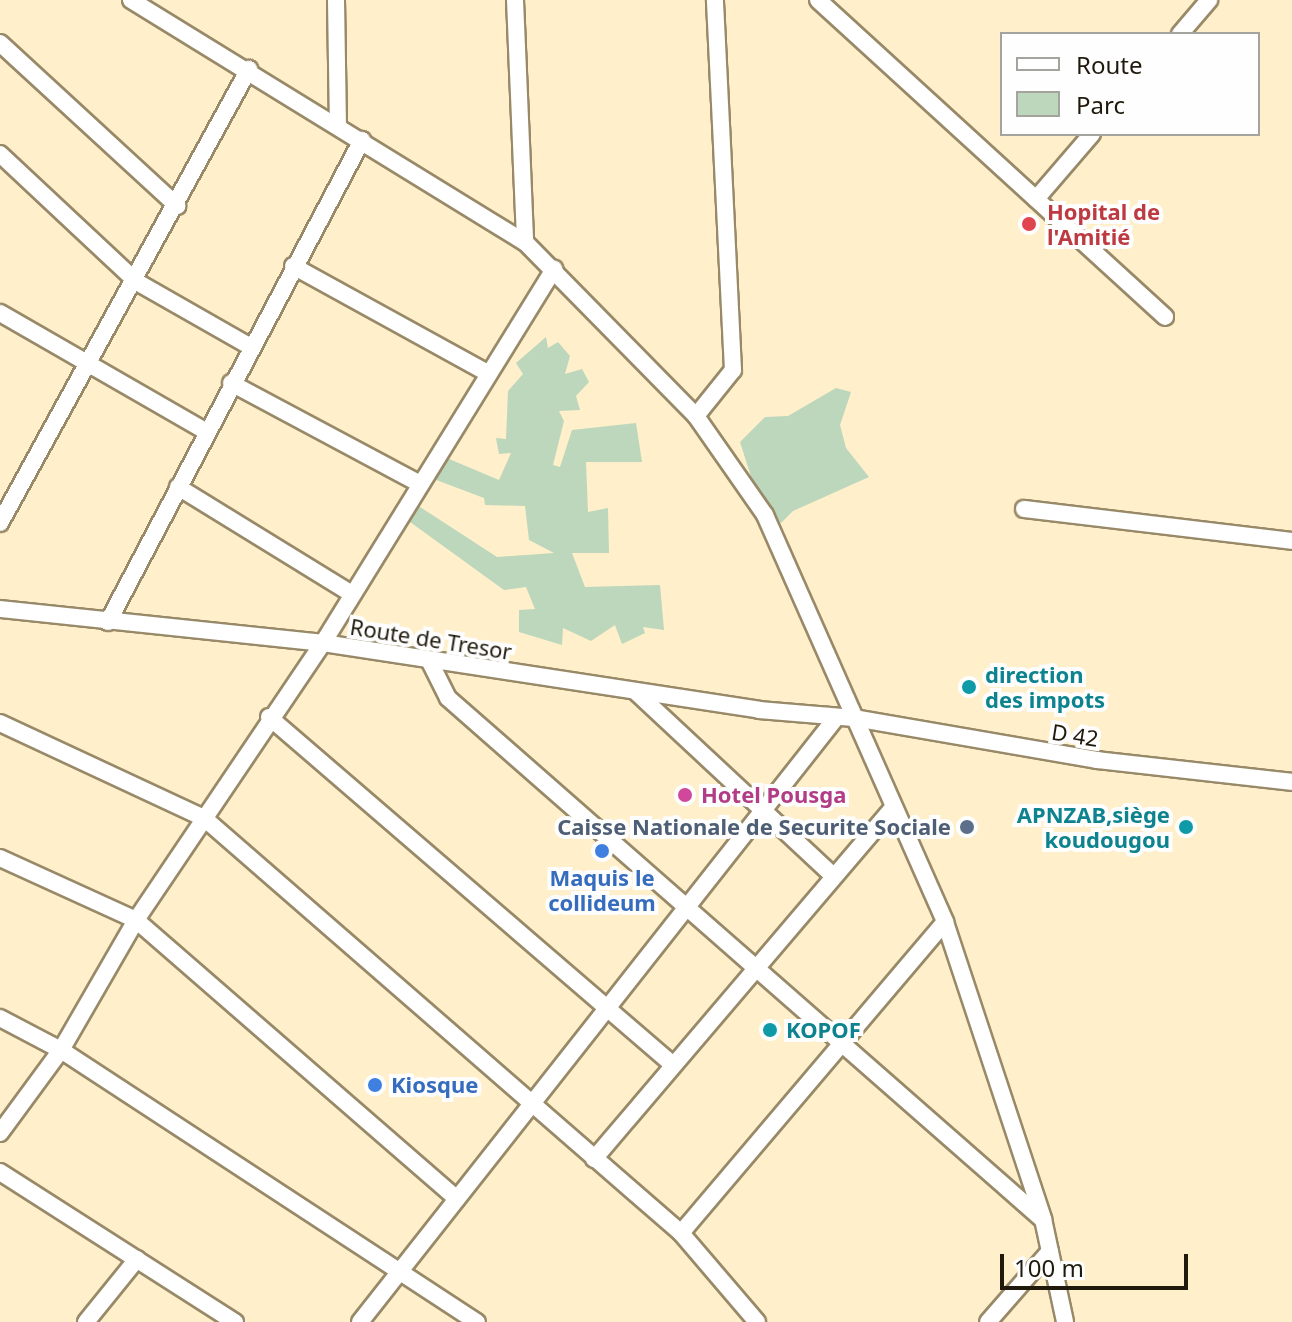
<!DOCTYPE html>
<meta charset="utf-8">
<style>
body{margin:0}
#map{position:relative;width:1292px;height:1322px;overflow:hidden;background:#ffefcb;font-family:"Noto Sans",sans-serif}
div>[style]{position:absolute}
.green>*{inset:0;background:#bcd7bb}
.roads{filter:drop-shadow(2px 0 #988968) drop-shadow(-2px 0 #988968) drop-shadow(0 2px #988968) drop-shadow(0 -2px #988968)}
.minor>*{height:16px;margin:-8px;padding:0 8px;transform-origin:8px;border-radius:8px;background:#fff}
.dots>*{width:22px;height:22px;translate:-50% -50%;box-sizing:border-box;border:4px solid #fdfefd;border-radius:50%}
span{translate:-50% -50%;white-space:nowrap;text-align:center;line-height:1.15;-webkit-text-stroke:8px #fdfefd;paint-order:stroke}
.health-label{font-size:22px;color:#be3a42;font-weight:700}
.left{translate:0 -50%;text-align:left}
.street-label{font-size:22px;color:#201a0d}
.culture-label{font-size:22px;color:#0d838f;font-weight:700}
.right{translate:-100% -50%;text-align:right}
.hotel-label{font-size:22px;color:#b23c85;font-weight:700}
.service-label{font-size:22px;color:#4e5e75;font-weight:700}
.shop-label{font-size:22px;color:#366cbe;font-weight:700}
.legend{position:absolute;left:1000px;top:32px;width:260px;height:104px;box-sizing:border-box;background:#fdfefd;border:2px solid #a5a39d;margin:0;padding:10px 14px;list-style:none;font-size:24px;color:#201a0d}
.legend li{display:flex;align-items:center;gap:16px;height:40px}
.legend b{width:40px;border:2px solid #a5a39d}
.scale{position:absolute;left:1000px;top:1254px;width:188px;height:36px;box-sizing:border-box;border:4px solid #201a0d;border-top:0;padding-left:10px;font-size:24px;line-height:28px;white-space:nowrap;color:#201a0d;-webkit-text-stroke:6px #fdfefd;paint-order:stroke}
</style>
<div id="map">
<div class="green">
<div style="clip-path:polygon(546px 337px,548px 348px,558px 342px,570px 356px,565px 374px,582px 369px,589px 382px,576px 396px,580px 410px,559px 411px,564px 421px,553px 465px,560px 467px,572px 430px,636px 423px,642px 462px,586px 462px,588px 512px,608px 508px,609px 553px,572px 553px,585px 587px,660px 585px,664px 630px,643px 627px,645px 633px,622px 644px,615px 625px,591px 641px,563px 628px,562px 645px,519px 632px,519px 610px,535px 609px,526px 587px,504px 590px,410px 522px,407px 510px,417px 505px,497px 557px,554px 553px,529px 540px,525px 506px,485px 505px,484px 498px,431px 478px,442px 456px,499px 480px,511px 453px,499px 454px,496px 438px,506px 439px,508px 391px,523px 374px,516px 363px)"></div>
<div style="clip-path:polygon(836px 388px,851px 392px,840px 425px,846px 448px,869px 477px,793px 511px,781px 523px,762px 511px,740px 442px,765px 417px,788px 416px)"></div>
</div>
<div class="roads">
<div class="minor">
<div style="left:131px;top:0;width:462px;rotate:31.6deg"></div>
<div style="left:525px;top:242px;width:244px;rotate:45.5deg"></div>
<div style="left:696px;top:416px;width:121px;rotate:55.1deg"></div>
<div style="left:765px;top:515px;width:445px;rotate:66.1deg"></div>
<div style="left:945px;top:922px;width:313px;rotate:71.7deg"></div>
<div style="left:1043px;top:1219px;width:105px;rotate:77.9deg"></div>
<div style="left:336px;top:0;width:125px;rotate:89.1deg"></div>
<div style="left:515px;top:0;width:242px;rotate:87.6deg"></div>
<div style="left:818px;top:0;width:470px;rotate:42.4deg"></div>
<div style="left:1180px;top:34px;width:45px;rotate:-49.5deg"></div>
<div style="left:0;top:43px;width:241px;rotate:42.6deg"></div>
<div style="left:0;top:154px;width:187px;rotate:43.1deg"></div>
<div style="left:137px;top:282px;width:129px;rotate:29.7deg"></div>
<div style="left:1036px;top:199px;width:86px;rotate:-49.3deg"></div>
<div style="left:293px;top:266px;width:222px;rotate:28.8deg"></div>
<div style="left:0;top:313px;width:239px;rotate:29.9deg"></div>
<div style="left:231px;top:383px;width:212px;rotate:28.1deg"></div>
<div style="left:696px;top:416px;width:59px;rotate:-51.2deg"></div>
<div style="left:733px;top:370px;width:370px;rotate:-92.8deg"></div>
<div style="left:178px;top:487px;width:201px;rotate:31.6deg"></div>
<div style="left:1024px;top:509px;width:270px;rotate:6.8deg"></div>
<div style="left:0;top:523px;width:518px;rotate:-61.26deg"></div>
<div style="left:0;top:609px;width:325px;rotate:6deg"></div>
<div style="left:323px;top:643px;width:441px;rotate:8.7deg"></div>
<div style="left:759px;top:710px;width:95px;rotate:4.8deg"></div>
<div style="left:854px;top:718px;width:247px;rotate:9.8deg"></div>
<div style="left:1097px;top:760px;width:196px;rotate:6.4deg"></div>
<div style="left:108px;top:622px;width:545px;rotate:-62.21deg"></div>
<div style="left:430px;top:662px;width:40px;rotate:63.4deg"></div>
<div style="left:448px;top:698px;width:790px;rotate:41.25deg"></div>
<div style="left:636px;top:692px;width:270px;rotate:43deg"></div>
<div style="left:269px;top:717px;width:532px;rotate:40.73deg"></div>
<div style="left:0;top:723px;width:225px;rotate:25deg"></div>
<div style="left:204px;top:818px;width:632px;rotate:41.02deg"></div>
<div style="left:681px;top:1233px;width:117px;rotate:49.5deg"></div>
<div style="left:0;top:858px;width:149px;rotate:24.5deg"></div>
<div style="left:136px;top:920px;width:425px;rotate:41deg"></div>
<div style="left:0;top:1018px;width:69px;rotate:27.7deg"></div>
<div style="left:61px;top:1050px;width:497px;rotate:33.2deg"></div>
<div style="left:0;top:1133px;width:103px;rotate:-53.7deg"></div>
<div style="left:61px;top:1050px;width:150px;rotate:-60deg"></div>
<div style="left:136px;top:920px;width:334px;rotate:-56deg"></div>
<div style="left:323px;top:643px;width:440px;rotate:-58.3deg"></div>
<div style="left:594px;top:1159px;width:458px;rotate:-49.6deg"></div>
<div style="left:0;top:1172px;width:279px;rotate:32.6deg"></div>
<div style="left:681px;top:1233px;width:408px;rotate:-49.7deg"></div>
<div style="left:86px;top:1322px;width:81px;rotate:-51deg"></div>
<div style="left:360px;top:1322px;width:768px;rotate:-51.77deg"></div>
<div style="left:835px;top:719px;width:6px;rotate:-171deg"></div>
<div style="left:988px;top:1322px;width:94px;rotate:-48.9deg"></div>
</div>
</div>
<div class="dots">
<div style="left:1029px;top:224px;background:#e0444e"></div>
<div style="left:969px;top:687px;background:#0f9aa8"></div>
<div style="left:685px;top:795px;background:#d1479c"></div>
<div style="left:967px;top:827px;background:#5c6f8a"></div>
<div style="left:1186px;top:827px;background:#0f9aa8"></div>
<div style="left:602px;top:851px;background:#3f7fe0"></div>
<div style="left:770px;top:1030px;background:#0f9aa8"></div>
<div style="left:375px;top:1085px;background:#3f7fe0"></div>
</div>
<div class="health-label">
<span class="left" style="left:1047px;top:224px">Hopital de<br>l'Amitié</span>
</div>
<div class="street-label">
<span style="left:431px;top:639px;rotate:9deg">Route de Tresor</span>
<span style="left:1075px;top:735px;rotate:9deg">D 42</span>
</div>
<div class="culture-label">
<span class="left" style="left:985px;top:687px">direction<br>des impots</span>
<span class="right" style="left:1170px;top:827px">APNZAB,siège<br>koudougou</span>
<span class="left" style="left:786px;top:1030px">KOPOF</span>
</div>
<div class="hotel-label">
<span class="left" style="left:701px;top:795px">Hotel Pousga</span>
</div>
<div class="service-label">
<span class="right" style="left:951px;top:827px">Caisse Nationale de Securite Sociale</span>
</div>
<div class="shop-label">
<span style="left:602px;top:890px">Maquis le<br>collideum</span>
<span class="left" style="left:391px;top:1085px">Kiosque</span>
</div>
<ul class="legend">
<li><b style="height:10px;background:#fff"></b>Route</li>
<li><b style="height:22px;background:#bcd7bb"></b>Parc</li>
</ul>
<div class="scale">100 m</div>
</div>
